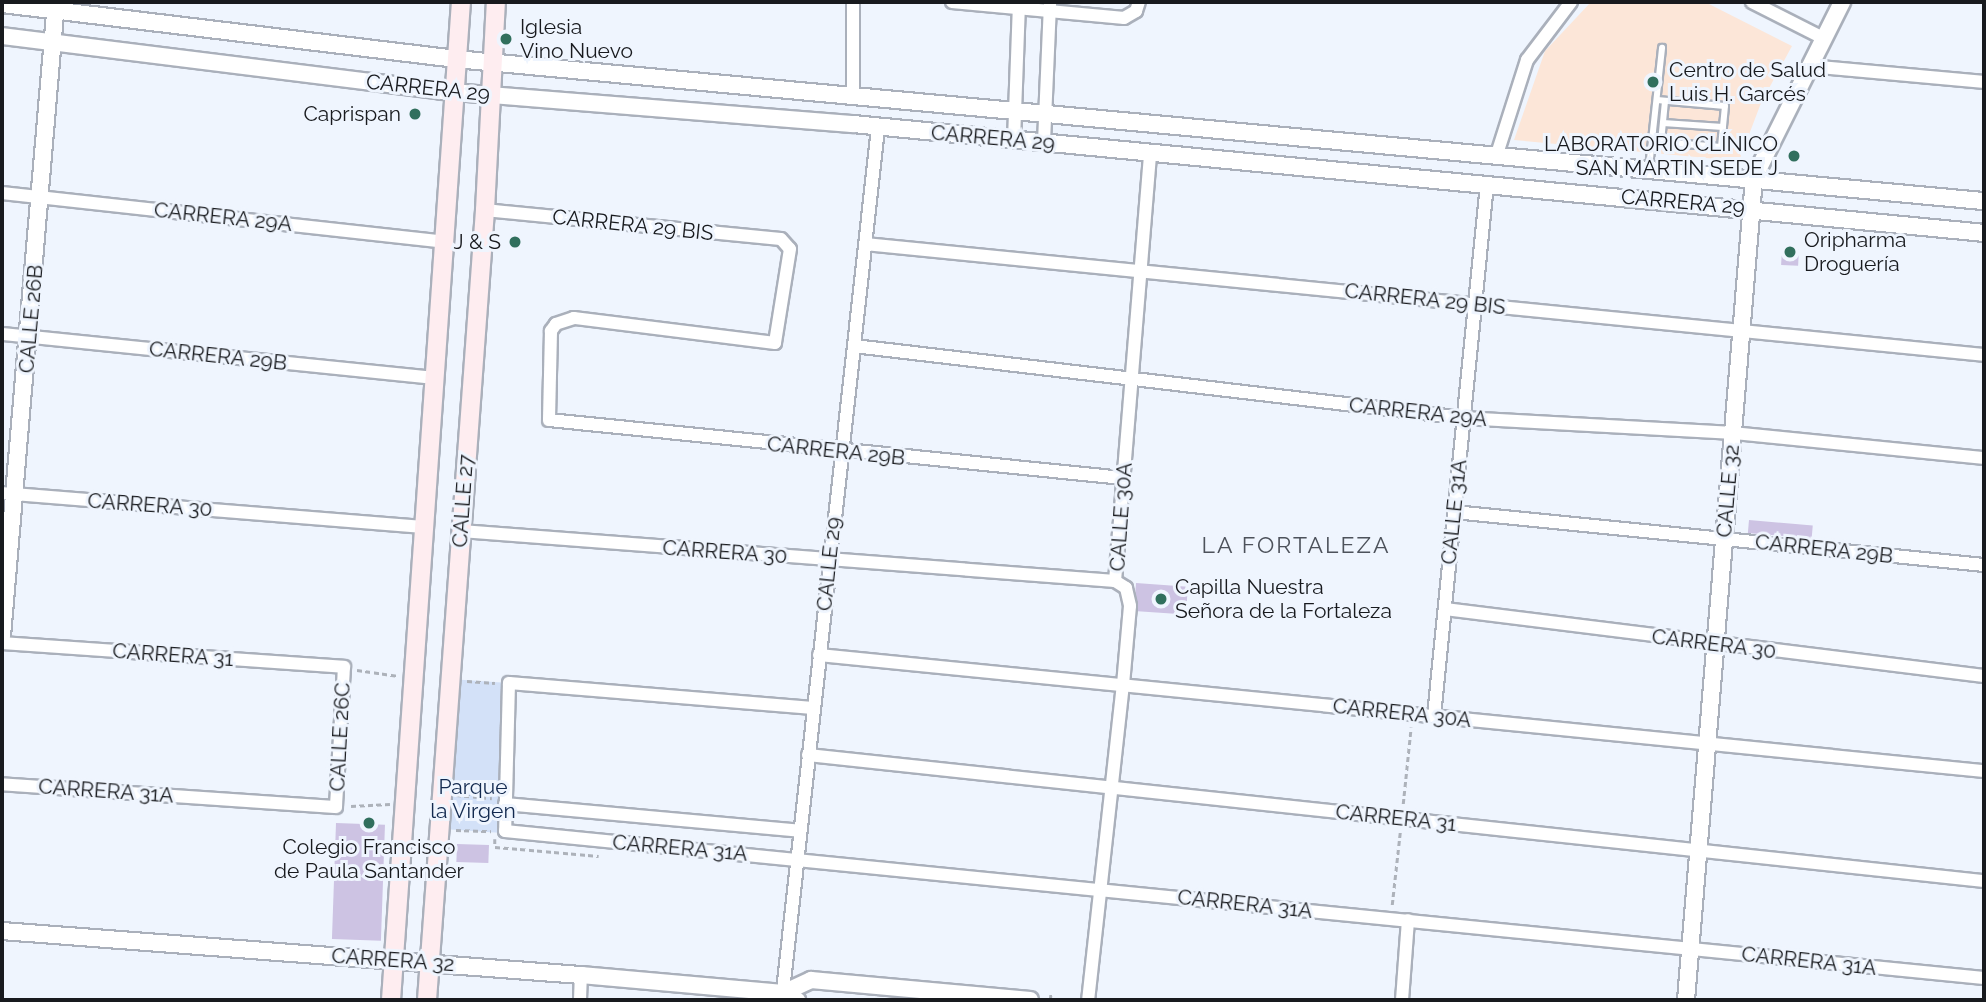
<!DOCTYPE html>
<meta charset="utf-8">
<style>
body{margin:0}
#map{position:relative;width:1986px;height:1002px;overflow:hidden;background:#eff5fe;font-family:Raleway,sans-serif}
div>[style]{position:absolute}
.medical>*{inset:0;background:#fce6d8}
.green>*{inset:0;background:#d3e1f8;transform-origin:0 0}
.building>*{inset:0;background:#cdc3e3;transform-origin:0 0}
.path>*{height:2.5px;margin-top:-1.25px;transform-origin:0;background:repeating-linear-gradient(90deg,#adb2ba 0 5px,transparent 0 8.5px)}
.roads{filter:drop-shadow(2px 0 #aab0bb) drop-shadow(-2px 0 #aab0bb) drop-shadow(0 2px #aab0bb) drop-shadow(0 -2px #aab0bb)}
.service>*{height:6px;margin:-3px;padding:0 3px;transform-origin:3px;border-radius:3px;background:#fff}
.minor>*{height:12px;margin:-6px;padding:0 6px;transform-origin:6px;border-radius:6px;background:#fff}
.tertiary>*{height:16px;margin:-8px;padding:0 8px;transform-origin:8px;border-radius:8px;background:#fff}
.secondary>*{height:18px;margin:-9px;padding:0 9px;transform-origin:9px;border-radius:9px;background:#feedf0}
.dots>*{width:19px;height:19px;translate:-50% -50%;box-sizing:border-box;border:4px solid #eff5fe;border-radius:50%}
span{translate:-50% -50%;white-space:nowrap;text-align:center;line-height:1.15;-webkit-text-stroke:6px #eff5fe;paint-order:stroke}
.poi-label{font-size:21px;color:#181a1e}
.left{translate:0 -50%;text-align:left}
.right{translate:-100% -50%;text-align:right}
.street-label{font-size:21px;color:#181a1e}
.park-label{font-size:21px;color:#12294f}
.neighbourhood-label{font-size:23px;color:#4d525b;letter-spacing:2px}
.frame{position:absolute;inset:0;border:4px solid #181a1e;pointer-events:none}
</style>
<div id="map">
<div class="medical">
<div style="clip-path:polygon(1591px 2px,1705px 2px,1792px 46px,1761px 103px,1739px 161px,1514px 140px,1545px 51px)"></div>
</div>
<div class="green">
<div style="left:450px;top:679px;width:59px;height:150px;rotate:4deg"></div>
</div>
<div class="building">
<div style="left:1782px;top:248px;width:17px;height:17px;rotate:3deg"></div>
<div style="left:1749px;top:520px;width:64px;height:13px;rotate:5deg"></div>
<div style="left:1136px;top:583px;width:52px;height:28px;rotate:4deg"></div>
<div style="left:336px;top:823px;width:49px;height:116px;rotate:2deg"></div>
<div style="left:457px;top:844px;width:32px;height:18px;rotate:2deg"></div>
</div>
<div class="path">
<div style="left:357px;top:670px;width:42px;rotate:8.1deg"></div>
<div style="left:467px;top:681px;width:28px;rotate:4deg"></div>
<div style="left:456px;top:795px;width:36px;rotate:5deg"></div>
<div style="left:1403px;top:804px;width:77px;rotate:-84.1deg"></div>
<div style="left:351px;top:806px;width:39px;rotate:-3deg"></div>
<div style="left:456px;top:830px;width:35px;rotate:2deg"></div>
<div style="left:495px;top:839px;width:8px;rotate:90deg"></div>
<div style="left:495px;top:847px;width:104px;rotate:4.9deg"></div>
<div style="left:1392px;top:905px;width:73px;rotate:-83.7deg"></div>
<div style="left:1050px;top:1000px;width:8px;rotate:-83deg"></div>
</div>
<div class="roads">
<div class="service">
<div style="left:1657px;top:100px;width:68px;rotate:5deg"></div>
<div style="left:1725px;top:106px;width:41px;rotate:95.6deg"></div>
<div style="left:1721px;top:147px;width:60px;rotate:-175.2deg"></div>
<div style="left:1661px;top:142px;width:41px;rotate:-84.4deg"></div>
<div style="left:1663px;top:123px;width:60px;rotate:3.8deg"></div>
<div style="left:1649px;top:168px;width:121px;rotate:-83.8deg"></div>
</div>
<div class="minor">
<div style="left:853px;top:2px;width:93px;rotate:90deg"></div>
<div style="left:952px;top:2px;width:173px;rotate:5.3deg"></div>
<div style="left:1124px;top:18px;width:14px;rotate:-30deg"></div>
<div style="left:1136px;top:11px;width:9px;rotate:-72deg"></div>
<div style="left:1752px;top:2px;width:80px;rotate:26.9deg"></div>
<div style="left:1809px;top:66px;width:176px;rotate:5.2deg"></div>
<div style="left:1014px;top:140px;width:138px;rotate:-87.9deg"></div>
<div style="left:1044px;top:142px;width:140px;rotate:-87.5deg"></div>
<div style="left:1497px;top:154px;width:99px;rotate:-72.3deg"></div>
<div style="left:1527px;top:60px;width:73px;rotate:-52.8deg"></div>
<div style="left:2px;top:193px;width:445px;rotate:6.3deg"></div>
<div style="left:485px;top:210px;width:297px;rotate:5.6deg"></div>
<div style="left:781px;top:239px;width:13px;rotate:48deg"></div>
<div style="left:790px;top:249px;width:95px;rotate:99.1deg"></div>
<div style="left:775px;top:343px;width:203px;rotate:-172.9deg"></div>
<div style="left:574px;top:318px;width:19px;rotate:162deg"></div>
<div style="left:556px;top:324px;width:9px;rotate:126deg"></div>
<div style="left:551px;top:331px;width:89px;rotate:91.3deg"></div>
<div style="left:549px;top:420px;width:577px;rotate:5.77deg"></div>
<div style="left:865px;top:244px;width:1124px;rotate:5.66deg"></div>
<div style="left:2px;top:334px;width:434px;rotate:5.8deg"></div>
<div style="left:854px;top:346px;width:614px;rotate:6.73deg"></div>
<div style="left:1464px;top:418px;width:269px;rotate:3.2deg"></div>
<div style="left:1733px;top:433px;width:252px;rotate:5.7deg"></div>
<div style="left:2px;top:493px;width:423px;rotate:4.6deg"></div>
<div style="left:1454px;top:512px;width:533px;rotate:5.71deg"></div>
<div style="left:461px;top:531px;width:656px;rotate:4.37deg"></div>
<div style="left:1115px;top:581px;width:13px;rotate:32deg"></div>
<div style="left:1126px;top:588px;width:18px;rotate:77deg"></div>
<div style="left:1130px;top:606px;width:78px;rotate:95.1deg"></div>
<div style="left:1123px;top:684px;width:318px;rotate:96.3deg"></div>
<div style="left:1115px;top:581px;width:430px;rotate:-85.3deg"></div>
<div style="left:1445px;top:609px;width:543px;rotate:7.09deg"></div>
<div style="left:2px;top:643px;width:343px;rotate:4deg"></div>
<div style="left:344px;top:667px;width:140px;rotate:93.3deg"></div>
<div style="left:336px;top:807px;width:335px;rotate:-176.1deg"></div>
<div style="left:819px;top:655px;width:1171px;rotate:5.69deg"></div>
<div style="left:813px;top:708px;width:305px;rotate:-175.3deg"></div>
<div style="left:509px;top:683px;width:148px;rotate:91.5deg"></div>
<div style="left:505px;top:831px;width:1486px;rotate:5.68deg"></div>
<div style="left:1434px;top:716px;width:535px;rotate:-84.31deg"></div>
<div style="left:808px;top:755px;width:1183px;rotate:6.12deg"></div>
<div style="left:505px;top:804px;width:296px;rotate:5.2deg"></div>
<div style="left:580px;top:1000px;width:25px;rotate:-88deg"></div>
<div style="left:782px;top:1000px;width:878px;rotate:-83.72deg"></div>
<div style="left:1402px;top:1000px;width:80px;rotate:-85.7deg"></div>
</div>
<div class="tertiary">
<div style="left:2px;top:4px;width:456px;rotate:6.9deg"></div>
<div style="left:455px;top:59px;width:1536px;rotate:5.31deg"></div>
<div style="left:2px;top:36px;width:442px;rotate:7.1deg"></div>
<div style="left:441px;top:91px;width:413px;rotate:4.6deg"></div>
<div style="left:853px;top:124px;width:1136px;rotate:5.5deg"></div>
<div style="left:2px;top:636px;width:636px;rotate:-85.13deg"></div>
<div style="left:2px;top:931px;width:581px;rotate:4.35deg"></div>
<div style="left:581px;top:975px;width:203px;rotate:5.1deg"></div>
<div style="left:783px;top:993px;width:16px;rotate:27deg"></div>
<div style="left:783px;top:993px;width:31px;rotate:-25deg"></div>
<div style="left:811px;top:980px;width:220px;rotate:5.2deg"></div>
<div style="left:1686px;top:1000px;width:825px;rotate:-85.27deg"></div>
<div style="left:1754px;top:178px;width:197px;rotate:-63.4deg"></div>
</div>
<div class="secondary">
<div style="left:391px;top:1000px;width:1000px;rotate:-85.99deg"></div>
<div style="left:427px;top:1000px;width:792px;rotate:-85.8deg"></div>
<div style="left:485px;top:210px;width:208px;rotate:-87deg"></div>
</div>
</div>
<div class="dots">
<div style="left:506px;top:39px;background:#316f5d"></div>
<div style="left:1653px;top:82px;background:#316f5d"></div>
<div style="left:415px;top:114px;background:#316f5d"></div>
<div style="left:1794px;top:156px;background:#316f5d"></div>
<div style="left:515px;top:242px;background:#316f5d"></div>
<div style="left:1790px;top:252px;background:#316f5d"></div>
<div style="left:1161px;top:599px;background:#316f5d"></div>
<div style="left:369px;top:823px;background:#316f5d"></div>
</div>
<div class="poi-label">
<span class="left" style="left:520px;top:39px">Iglesia<br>Vino Nuevo</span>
<span class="left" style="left:1669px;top:82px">Centro de Salud<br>Luis H. Garcés</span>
<span class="right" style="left:401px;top:114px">Caprispan</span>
<span class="right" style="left:1778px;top:156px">LABORATORIO CLÍNICO<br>SAN MARTIN SEDE J</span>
<span class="left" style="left:1804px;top:252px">Oripharma<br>Droguería</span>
<span class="right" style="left:501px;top:242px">J &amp; S</span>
<span class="left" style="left:1175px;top:599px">Capilla Nuestra<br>Señora de la Fortaleza</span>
<span style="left:369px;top:859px">Colegio Francisco<br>de Paula Santander</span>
</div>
<div class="street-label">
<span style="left:428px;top:88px;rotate:6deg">CARRERA 29</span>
<span style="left:993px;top:138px;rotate:5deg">CARRERA 29</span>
<span style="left:1683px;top:202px;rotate:5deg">CARRERA 29</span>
<span style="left:223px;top:217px;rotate:6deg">CARRERA 29A</span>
<span style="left:633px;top:225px;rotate:6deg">CARRERA 29 BIS</span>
<span style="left:1425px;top:299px;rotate:6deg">CARRERA 29 BIS</span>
<span style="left:31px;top:319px;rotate:-85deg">CALLE 26B</span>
<span style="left:218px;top:356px;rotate:6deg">CARRERA 29B</span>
<span style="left:1418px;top:412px;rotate:6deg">CARRERA 29A</span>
<span style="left:836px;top:451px;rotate:6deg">CARRERA 29B</span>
<span style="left:1728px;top:491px;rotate:-85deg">CALLE 32</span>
<span style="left:463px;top:501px;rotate:-86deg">CALLE 27</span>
<span style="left:150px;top:505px;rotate:4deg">CARRERA 30</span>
<span style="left:1454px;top:512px;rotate:-84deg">CALLE 31A</span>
<span style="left:1121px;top:517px;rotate:-86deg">CALLE 30A</span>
<span style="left:1824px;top:549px;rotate:6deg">CARRERA 29B</span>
<span style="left:725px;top:552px;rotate:4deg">CARRERA 30</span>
<span style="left:829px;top:564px;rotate:-84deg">CALLE 29</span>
<span style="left:1714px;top:644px;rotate:7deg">CARRERA 30</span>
<span style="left:173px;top:655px;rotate:4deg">CARRERA 31</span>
<span style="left:1402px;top:713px;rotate:6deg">CARRERA 30A</span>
<span style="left:340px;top:737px;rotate:-87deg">CALLE 26C</span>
<span style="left:106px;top:791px;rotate:4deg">CARRERA 31A</span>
<span style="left:1396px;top:818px;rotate:6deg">CARRERA 31</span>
<span style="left:680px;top:848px;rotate:5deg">CARRERA 31A</span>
<span style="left:1245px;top:904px;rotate:6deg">CARRERA 31A</span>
<span style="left:393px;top:960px;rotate:4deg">CARRERA 32</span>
<span style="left:1809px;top:961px;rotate:6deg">CARRERA 31A</span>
</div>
<div class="park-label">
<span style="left:473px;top:799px">Parque<br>la Virgen</span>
</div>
<div class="neighbourhood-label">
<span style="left:1296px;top:545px">LA FORTALEZA</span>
</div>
<div class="frame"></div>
</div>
